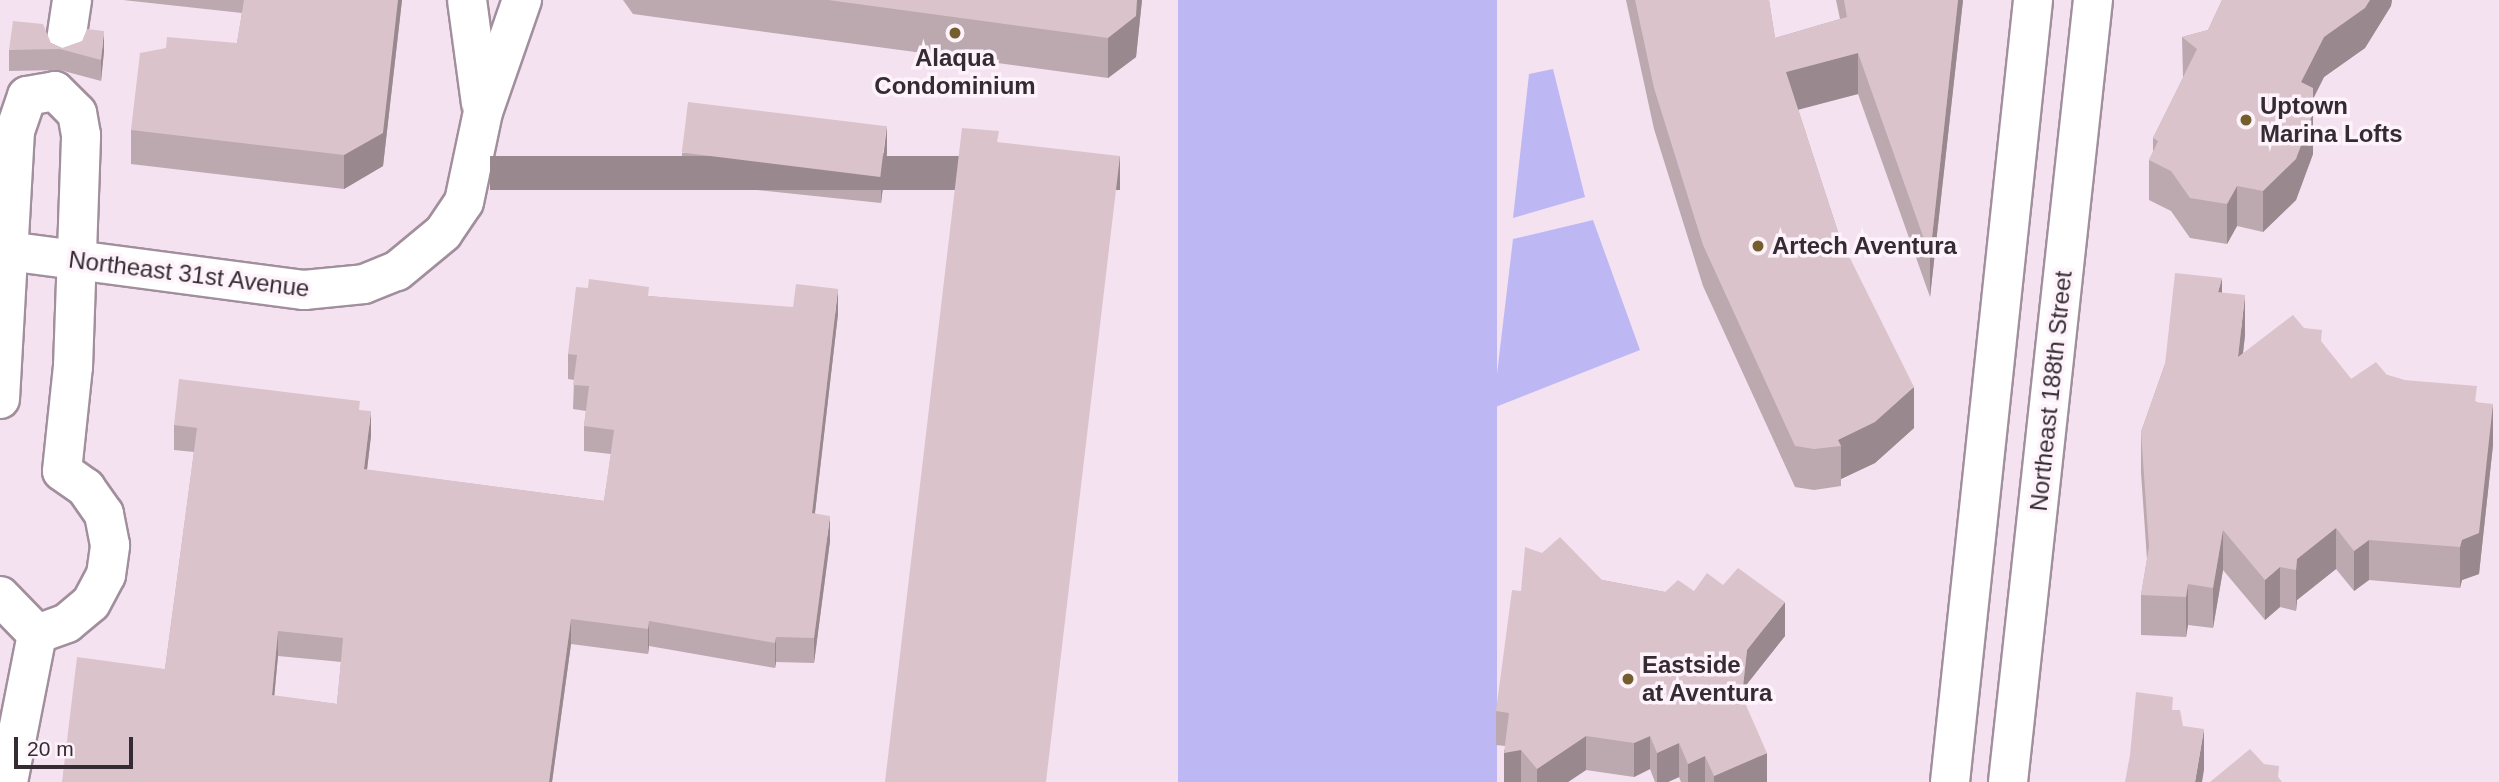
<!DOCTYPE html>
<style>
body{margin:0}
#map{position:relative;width:2499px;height:782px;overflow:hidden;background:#f5e2f1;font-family:Arial,sans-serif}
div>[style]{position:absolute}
.water>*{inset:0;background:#bdb8f3;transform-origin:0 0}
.roads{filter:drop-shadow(2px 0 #a18f9d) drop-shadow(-2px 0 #a18f9d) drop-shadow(0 2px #a18f9d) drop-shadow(0 -2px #a18f9d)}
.street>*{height:38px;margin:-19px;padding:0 19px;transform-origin:19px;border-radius:19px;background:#fff}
.secondary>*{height:38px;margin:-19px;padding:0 19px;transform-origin:19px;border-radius:19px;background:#fff}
.wall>*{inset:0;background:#bca8af}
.shaded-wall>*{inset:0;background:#99888e;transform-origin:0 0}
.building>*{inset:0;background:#dbc3cb;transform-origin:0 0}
.dots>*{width:19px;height:19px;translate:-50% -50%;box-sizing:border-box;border:4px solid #fef2fb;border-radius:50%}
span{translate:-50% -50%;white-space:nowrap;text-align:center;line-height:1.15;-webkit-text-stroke:7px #fef2fb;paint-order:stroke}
.poi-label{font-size:24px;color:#342c32;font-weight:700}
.left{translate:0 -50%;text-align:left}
.street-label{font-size:24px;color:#342c32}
.scale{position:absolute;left:14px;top:737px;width:119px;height:32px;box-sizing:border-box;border:4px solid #342c32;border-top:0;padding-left:9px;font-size:21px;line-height:24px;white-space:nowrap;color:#342c32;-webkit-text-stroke:5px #fef2fb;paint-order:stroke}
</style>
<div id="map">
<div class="water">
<div style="left:1178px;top:0;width:319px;height:788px"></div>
<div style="clip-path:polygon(1553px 69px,1585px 197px,1513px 218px,1529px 74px)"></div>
<div style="clip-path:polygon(1593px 220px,1640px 350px,1493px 408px,1513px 239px)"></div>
<div style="left:1465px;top:632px;width:27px;height:65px;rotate:6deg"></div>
</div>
<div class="roads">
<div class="street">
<div style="left:65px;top:47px;width:48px;rotate:-81.5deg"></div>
<div style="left:0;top:399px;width:268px;rotate:-86.8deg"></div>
<div style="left:15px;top:131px;width:37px;rotate:-71deg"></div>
<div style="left:27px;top:96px;width:28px;rotate:-10deg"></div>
<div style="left:0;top:596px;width:53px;rotate:45.8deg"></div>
<div style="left:37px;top:634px;width:32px;rotate:-20deg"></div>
<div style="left:67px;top:623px;width:31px;rotate:-40deg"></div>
<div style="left:91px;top:603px;width:32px;rotate:-62deg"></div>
<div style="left:106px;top:575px;width:30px;rotate:-82deg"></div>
<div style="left:110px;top:545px;width:32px;rotate:-101deg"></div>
<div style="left:104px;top:514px;width:32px;rotate:-125deg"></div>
<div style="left:86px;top:488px;width:29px;rotate:-145deg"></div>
<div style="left:62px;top:471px;width:105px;rotate:-84deg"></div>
<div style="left:73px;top:367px;width:232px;rotate:-88deg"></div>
<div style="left:81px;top:135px;width:22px;rotate:-100deg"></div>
<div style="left:77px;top:113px;width:31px;rotate:-135deg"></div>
<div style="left:8px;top:782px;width:151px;rotate:-78.9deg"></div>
<div style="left:1950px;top:782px;width:786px;rotate:-83.94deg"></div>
<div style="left:2008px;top:782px;width:787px;rotate:-83.8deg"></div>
</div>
<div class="secondary">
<div style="left:467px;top:0;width:104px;rotate:82.3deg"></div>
<div style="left:0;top:250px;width:307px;rotate:7.5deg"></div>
<div style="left:304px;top:290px;width:60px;rotate:-5.7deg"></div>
<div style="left:364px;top:284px;width:35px;rotate:-22deg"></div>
<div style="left:397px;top:271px;width:60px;rotate:-39.6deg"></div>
<div style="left:443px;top:233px;width:37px;rotate:-56deg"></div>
<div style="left:464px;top:202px;width:92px;rotate:-78.1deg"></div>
<div style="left:483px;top:112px;width:119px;rotate:-70.8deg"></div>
</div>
</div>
<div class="wall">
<div style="clip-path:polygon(123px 0,402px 0,383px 166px,344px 189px,131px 164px,131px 130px,237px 43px,242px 13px)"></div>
<div style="clip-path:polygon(623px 0,1142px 0,1136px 57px,1108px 78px,633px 14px)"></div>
<div style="clip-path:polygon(1626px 0,1769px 0,1775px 38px,1840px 19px,1836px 0,1963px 0,1930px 297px,1858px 94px,1798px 109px,1840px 238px,1914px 428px,1875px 463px,1841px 479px,1841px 486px,1814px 490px,1795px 487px,1703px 286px,1654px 129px)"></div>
<div style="clip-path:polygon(2222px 0,2392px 0,2391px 6px,2365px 48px,2324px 77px,2313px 99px,2313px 154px,2296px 200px,2263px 232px,2237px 226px,2227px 244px,2190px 238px,2171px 211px,2149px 200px,2149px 160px,2153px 152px,2153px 138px,2183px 78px,2182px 37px,2208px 30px)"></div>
<div style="clip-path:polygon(51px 43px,62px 48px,104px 51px,101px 81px,60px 70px,9px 71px,9px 50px)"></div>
<div style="clip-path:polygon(682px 153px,887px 153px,881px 203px,682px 182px)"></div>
<div style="clip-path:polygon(2222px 293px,2245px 335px,2243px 353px,2304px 328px,2322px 343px,2351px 379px,2387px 375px,2477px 402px,2493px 445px,2479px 574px,2462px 580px,2460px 588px,2369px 580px,2354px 591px,2336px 569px,2297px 600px,2296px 611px,2280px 607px,2265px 620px,2223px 570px,2213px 628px,2188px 625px,2186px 637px,2141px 635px,2141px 595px,2147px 559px,2141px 473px,2141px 432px,2165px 364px)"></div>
<div style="clip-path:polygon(evenodd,649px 296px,838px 314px,815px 513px,830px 541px,814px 663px,776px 662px,775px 668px,649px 646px,648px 654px,571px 644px,552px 782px,62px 782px,165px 669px,194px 452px,174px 450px,174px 425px,360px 410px,371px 436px,367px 470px,604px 501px,611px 454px,584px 451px,584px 426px,586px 411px,573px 409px,574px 380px,568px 379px,568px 354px,649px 296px,278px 656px,341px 662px,337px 704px,274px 696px,278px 656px)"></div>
<div style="clip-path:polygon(1602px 580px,1665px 592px,1694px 591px,1785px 636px,1747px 684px,1745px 703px,1767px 782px,1681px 782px,1679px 777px,1668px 782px,1655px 782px,1650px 769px,1634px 777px,1586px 770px,1568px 782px,1504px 782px,1505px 746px,1496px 745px,1496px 711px,1521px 591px)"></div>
</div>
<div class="shaded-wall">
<div style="clip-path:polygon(398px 0,402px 0,383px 166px,344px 189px,344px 155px)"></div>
<div style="clip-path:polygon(1137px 0,1142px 0,1136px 57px,1108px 78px,1108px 38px)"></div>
<div style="clip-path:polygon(1958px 0,1963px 0,1930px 297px,1930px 256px)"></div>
<div style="clip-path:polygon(2370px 0,2392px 0,2391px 6px,2365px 48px,2324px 77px,2301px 123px,2301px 82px,2324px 37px)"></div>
<div style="clip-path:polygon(104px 31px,104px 51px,101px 81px,101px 60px)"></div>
<div style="clip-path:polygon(1858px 53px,1858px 94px,1786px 113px,1786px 72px)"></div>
<div style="clip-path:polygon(2313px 113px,2313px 154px,2296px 200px,2263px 232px,2263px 191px)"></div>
<div style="clip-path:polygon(887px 125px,887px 153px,881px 203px,881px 175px)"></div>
<div style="left:1120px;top:156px;width:34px;height:630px;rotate:90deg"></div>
<div style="clip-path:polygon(2237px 186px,2237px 226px,2227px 244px,2227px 204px)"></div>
<div style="clip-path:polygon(2222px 278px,2222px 319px,2218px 292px)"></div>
<div style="clip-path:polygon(838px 289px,838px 314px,812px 538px,812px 513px)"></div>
<div style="clip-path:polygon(2245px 295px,2245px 335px,2238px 397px,2238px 357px)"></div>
<div style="clip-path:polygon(1914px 387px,1914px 428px,1875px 463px,1841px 479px,1841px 446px,1838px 440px)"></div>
<div style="clip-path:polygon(2493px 404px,2493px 445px,2479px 574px,2462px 580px,2460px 588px,2460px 547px)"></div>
<div style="clip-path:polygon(371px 411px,371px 436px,364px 494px,364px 469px)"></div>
<div style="clip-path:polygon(830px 516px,830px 541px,814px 663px,814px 638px)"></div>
<div style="clip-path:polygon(2336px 528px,2336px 569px,2297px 600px,2296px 611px,2296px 570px,2297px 559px)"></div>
<div style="clip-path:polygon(2223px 530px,2223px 570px,2213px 628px,2213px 588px)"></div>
<div style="clip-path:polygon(2369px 540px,2369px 580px,2354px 591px,2354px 551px)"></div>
<div style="clip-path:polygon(2280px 567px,2280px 607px,2265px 620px,2265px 580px)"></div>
<div style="clip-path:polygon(2188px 584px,2188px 625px,2186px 637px,2186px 597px)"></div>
<div style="clip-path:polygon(1785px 602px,1785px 636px,1747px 684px,1742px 730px,1742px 696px,1747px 650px)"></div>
<div style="clip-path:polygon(571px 619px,571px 644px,552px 782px,549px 782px)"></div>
<div style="clip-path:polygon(649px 621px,649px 646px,648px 654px,648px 629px)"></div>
<div style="clip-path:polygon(278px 631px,278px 656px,272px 720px,272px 695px)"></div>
<div style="clip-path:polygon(776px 637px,776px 662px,775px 668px,775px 643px)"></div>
<div style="clip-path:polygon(2204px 729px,2204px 770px,2202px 782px,2195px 782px)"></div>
<div style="clip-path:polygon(1586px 736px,1586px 770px,1568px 782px,1537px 782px,1537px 769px)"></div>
<div style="clip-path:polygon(1650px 736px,1650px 769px,1634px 777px,1634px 743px)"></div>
<div style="clip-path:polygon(1679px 743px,1679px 777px,1668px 782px,1657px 782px,1657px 753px)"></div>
<div style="left:1521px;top:750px;width:32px;height:17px;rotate:90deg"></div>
<div style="clip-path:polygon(1767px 753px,1767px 782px,1714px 782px,1714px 776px)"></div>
<div style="clip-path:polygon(1705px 756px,1705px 782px,1688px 782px,1688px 764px)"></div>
</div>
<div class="building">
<div style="clip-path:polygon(244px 0,398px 0,383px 133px,344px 155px,131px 130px,140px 53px,166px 48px,167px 37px,237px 43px)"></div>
<div style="clip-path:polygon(828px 0,1137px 0,1136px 16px,1108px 38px)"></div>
<div style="clip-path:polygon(1635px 0,1769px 0,1775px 38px,1847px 17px,1844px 0,1958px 0,1930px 256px,1858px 53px,1786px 72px,1840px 238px,1914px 387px,1875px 422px,1838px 440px,1841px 446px,1814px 449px,1795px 446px,1703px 245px,1654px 88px)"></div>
<div style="clip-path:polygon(2222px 0,2370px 0,2365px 8px,2324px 37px,2301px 82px,2313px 88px,2313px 113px,2296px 159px,2263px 191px,2237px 186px,2227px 204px,2190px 198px,2171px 171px,2149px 160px,2158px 141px,2153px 138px,2197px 49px,2182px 37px,2208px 30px)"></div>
<div style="clip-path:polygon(13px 21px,43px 24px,51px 43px,62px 48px,82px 41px,87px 29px,104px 31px,101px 60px,60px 49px,9px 50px)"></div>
<div style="left:688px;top:102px;width:200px;height:51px;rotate:7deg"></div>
<div style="clip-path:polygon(962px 128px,999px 131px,997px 142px,1120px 156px,1046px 782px,885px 782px)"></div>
<div style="clip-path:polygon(2175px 273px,2222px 278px,2218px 292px,2245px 295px,2238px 357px,2293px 315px,2304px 328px,2322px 330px,2321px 341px,2351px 379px,2376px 362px,2387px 375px,2404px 380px,2477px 386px,2475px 402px,2493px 404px,2479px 533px,2462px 540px,2460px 547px,2369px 540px,2354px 551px,2336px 528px,2297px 559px,2296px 570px,2280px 567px,2265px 580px,2223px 530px,2213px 588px,2188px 584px,2186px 597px,2141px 595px,2149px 547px,2141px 432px,2165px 364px)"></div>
<div style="clip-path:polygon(evenodd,589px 279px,649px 287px,648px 296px,793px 307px,796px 284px,838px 289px,812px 513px,830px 516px,814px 638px,776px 637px,775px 643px,649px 621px,648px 629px,571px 619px,549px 782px,62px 782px,77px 657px,165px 669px,197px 428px,174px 425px,179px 379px,360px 401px,359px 410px,371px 411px,364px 469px,604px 501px,614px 430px,584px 426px,589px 386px,573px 385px,577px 355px,568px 354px,576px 287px,588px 288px,589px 279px,278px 631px,343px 638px,337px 704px,272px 695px,278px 631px)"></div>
<div style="clip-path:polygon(1560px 537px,1602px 580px,1665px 592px,1678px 580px,1694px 591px,1707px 573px,1723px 585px,1738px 568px,1785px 602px,1747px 650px,1742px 696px,1767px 753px,1714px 776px,1705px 756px,1688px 764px,1679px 743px,1657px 753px,1650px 736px,1634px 743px,1586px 736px,1537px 769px,1521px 750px,1504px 753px,1509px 713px,1496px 711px,1512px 590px,1521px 591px,1525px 547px,1542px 553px)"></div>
<div style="clip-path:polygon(2136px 692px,2173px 697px,2172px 710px,2180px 710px,2183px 726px,2204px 729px,2195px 782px,2125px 782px,2130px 755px)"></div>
<div style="clip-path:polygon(2250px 749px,2264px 764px,2279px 766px,2278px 777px,2282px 782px,2210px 782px)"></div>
</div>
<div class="dots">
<div style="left:955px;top:33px;background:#755e2e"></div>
<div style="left:2246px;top:120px;background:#755e2e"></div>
<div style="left:1758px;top:246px;background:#755e2e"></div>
<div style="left:1628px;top:679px;background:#755e2e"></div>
</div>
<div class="poi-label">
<span style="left:955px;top:72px">Alaqua<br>Condominium</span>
<span class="left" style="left:2260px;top:120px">Uptown<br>Marina Lofts</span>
<span class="left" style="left:1772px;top:246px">Artech Aventura</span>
<span class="left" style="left:1642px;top:679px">Eastside<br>at Aventura</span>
</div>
<div class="street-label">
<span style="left:189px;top:274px;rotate:7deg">Northeast 31st Avenue</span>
<span style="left:2051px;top:391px;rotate:-84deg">Northeast 188th Street</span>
</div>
<div class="scale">20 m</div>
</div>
